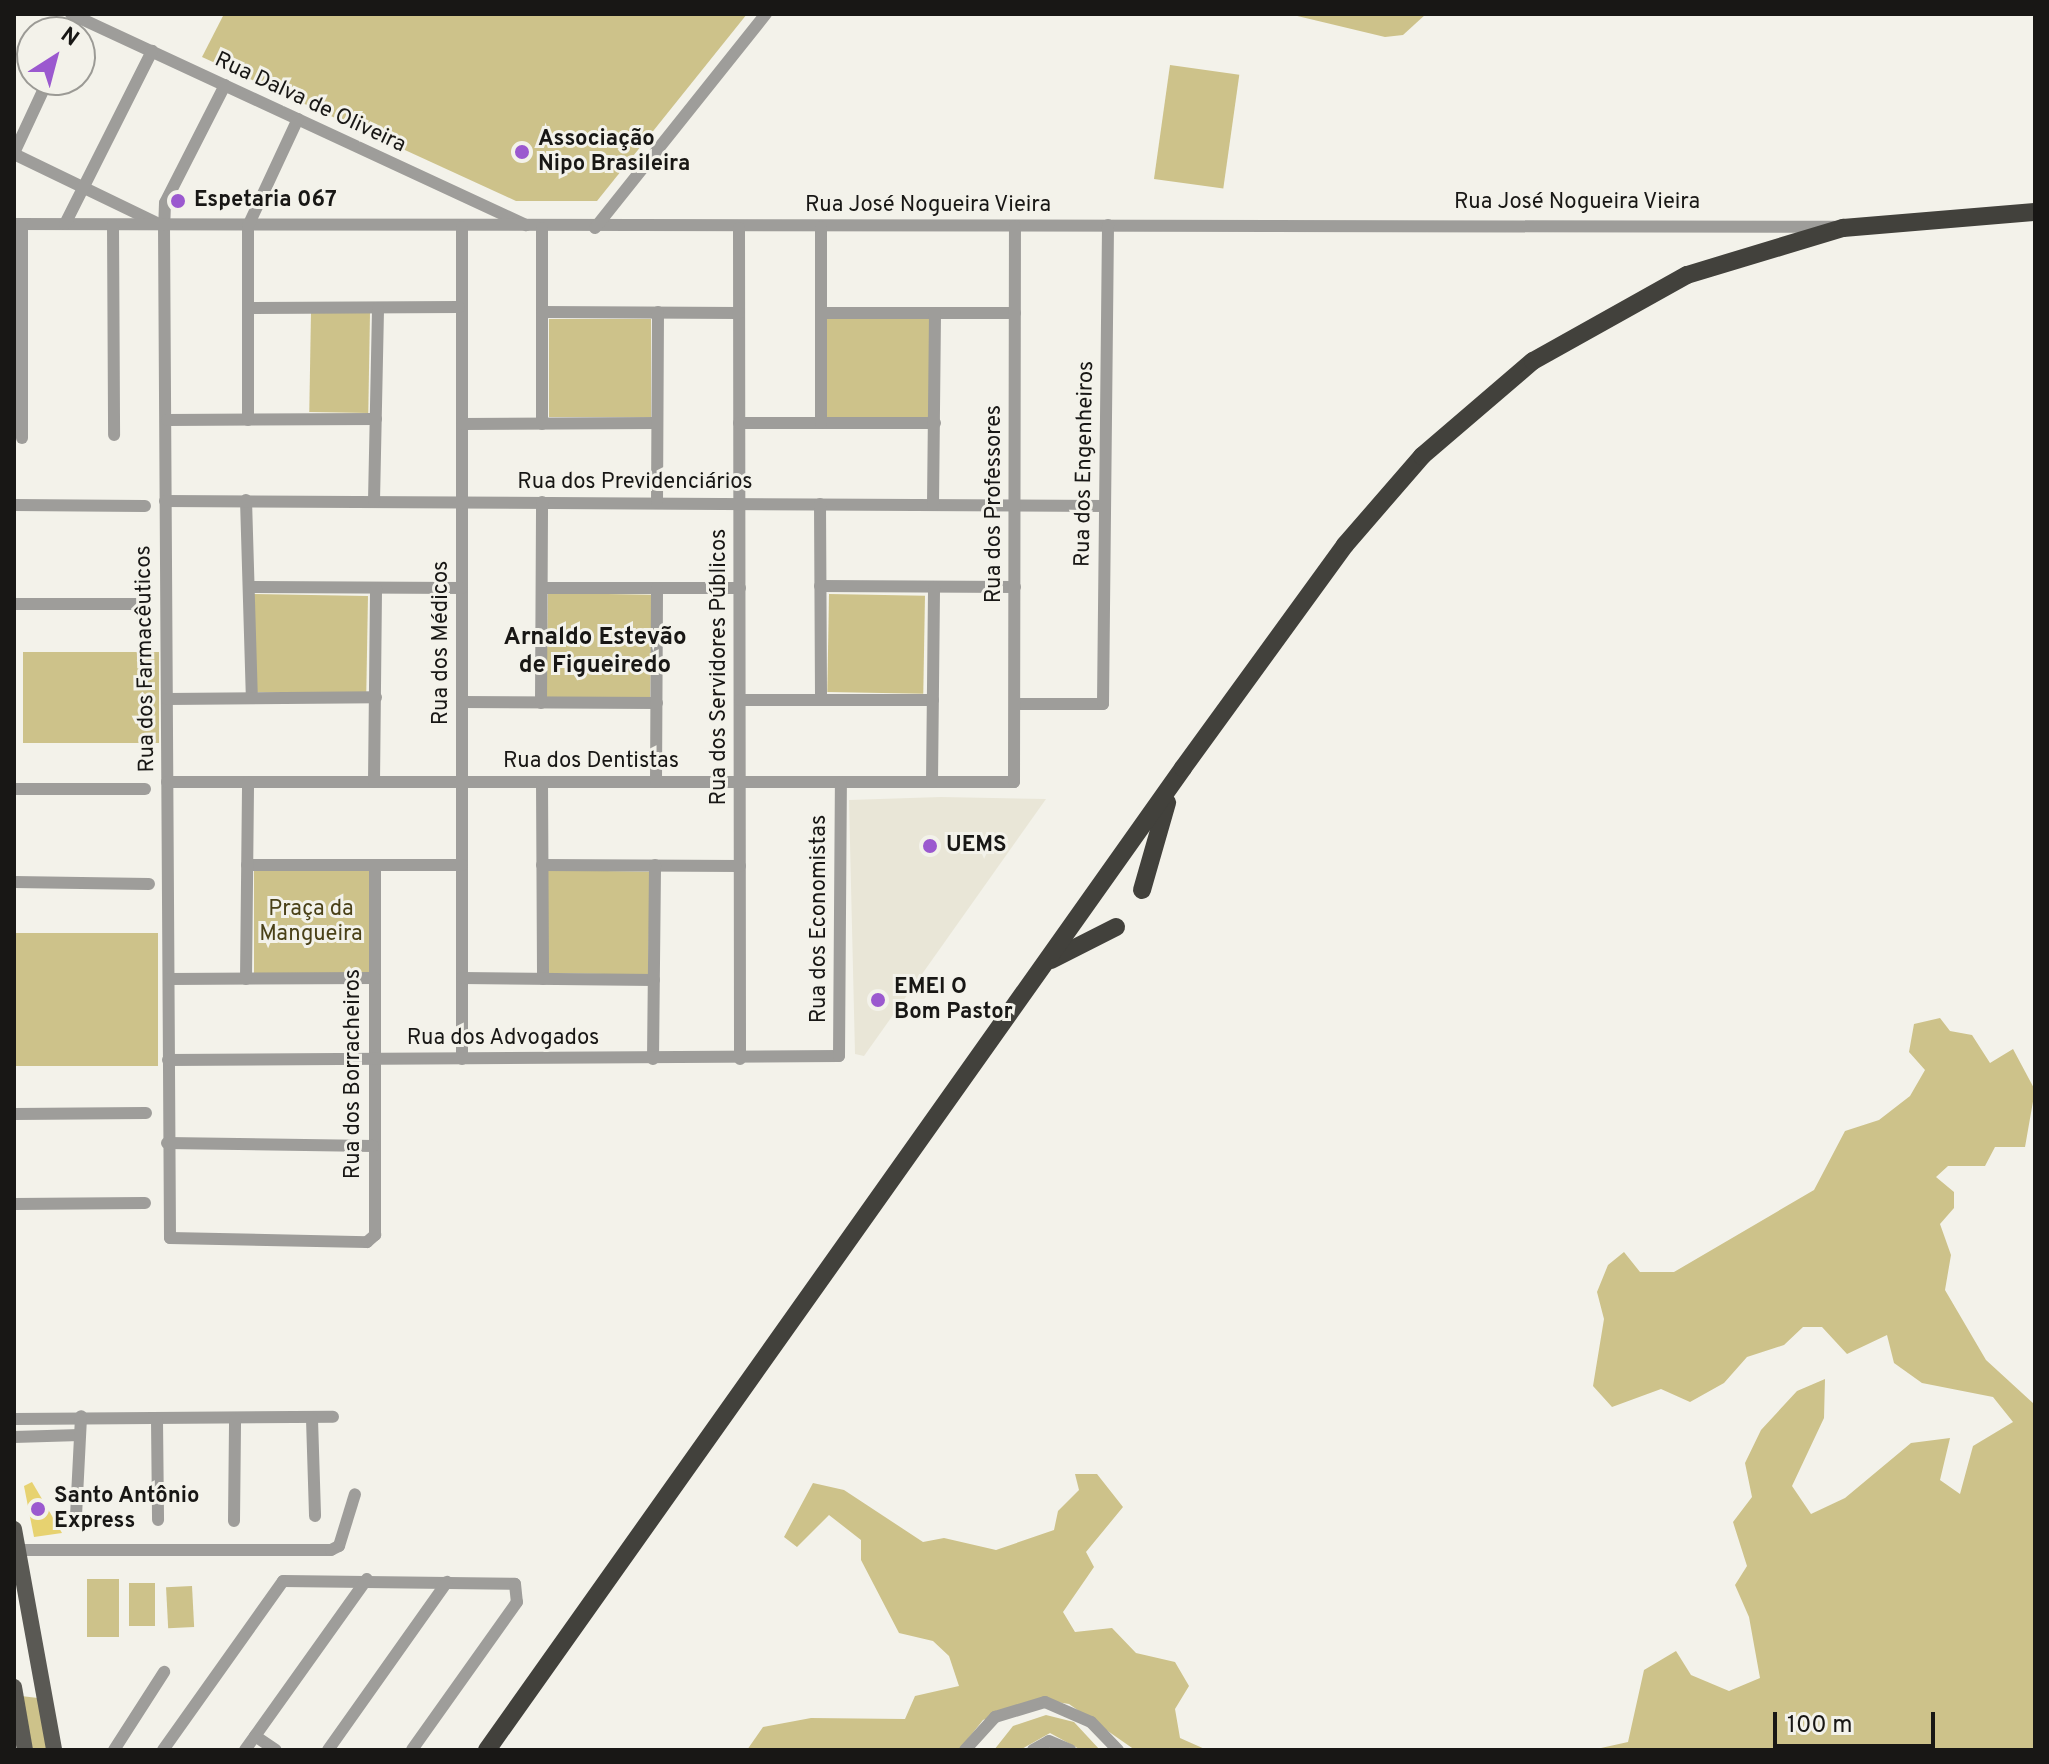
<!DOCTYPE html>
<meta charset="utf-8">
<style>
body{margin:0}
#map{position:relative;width:2049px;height:1764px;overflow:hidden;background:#f3f2ea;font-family:Overpass,sans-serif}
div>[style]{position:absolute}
.built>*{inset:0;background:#e9e6d7}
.green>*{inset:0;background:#cdc28a;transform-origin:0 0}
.building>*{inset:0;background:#e7d270}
.minor>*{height:12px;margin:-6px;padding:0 6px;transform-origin:6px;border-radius:6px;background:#9e9d9a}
.major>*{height:16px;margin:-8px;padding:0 8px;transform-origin:8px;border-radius:8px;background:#5a5954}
.highway>*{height:18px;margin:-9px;padding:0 9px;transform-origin:9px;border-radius:9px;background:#42413c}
.dots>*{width:22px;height:22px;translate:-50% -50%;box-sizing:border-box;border:4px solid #f3f2ea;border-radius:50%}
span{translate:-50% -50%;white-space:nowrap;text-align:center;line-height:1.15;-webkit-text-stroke:6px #f3f2ea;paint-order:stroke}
.street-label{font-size:22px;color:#181715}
.poi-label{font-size:22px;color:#181715;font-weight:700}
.left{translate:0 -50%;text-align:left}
.park-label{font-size:22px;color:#4a4118}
.neighbourhood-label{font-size:24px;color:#181715;font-weight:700}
.frame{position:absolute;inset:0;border:16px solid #181715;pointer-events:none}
.north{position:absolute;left:16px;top:16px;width:80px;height:80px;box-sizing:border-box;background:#f3f2ea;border:2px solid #9b9a95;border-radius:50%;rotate:36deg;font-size:22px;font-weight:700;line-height:32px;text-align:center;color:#181715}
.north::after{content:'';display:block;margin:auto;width:28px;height:36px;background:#9b59cf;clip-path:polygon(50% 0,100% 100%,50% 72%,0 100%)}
.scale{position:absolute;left:1773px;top:1712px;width:162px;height:36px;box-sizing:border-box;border:4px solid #181715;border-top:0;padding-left:10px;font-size:24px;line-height:28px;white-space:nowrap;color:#181715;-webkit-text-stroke:6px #f3f2ea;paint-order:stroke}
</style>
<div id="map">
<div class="built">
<div style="clip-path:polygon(941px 797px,1046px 799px,864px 1056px,855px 1054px,849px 800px)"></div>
</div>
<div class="green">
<div style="clip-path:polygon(224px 14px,747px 14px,597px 201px,516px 201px,202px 57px)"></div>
<div style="clip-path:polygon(1289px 14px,1426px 14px,1403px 35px,1385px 37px)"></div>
<div style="left:1170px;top:65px;width:70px;height:115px;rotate:8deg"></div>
<div style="left:370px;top:313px;width:100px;height:59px;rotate:91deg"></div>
<div style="left:549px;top:319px;width:102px;height:98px"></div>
<div style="left:827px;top:319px;width:102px;height:98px"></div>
<div style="left:548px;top:593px;width:104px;height:105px;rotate:1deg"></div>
<div style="left:254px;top:594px;width:114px;height:98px;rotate:1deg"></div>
<div style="left:829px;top:594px;width:96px;height:98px;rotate:1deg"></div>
<div style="left:23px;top:652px;width:136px;height:91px"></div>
<div style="left:548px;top:870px;width:102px;height:103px;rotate:1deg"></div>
<div style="left:254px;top:871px;width:115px;height:102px"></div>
<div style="left:158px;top:933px;width:133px;height:144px;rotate:90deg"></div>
<div style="clip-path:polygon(1940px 1018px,1950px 1031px,1972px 1035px,1990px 1063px,2013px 1049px,2035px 1090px,2025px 1147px,1995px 1147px,1985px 1166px,1948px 1166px,1936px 1177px,1954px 1192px,1954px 1208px,1940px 1224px,1951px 1255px,1945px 1290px,1986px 1360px,2035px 1405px,2035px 1750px,1592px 1750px,1628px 1742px,1644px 1670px,1676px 1651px,1691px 1675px,1729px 1691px,1760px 1678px,1749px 1617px,1735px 1585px,1747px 1566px,1733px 1522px,1752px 1497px,1745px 1463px,1761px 1430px,1797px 1391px,1825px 1379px,1824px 1418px,1792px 1486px,1811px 1514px,1845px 1498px,1911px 1443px,1950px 1438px,1940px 1480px,1960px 1494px,1973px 1446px,2013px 1422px,1993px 1397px,1922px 1383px,1894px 1363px,1887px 1335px,1847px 1354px,1822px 1327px,1803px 1327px,1784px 1345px,1747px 1357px,1724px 1383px,1690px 1402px,1661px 1389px,1612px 1407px,1593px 1386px,1604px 1319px,1597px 1292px,1608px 1265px,1624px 1252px,1640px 1272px,1674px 1272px,1814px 1190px,1845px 1131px,1879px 1120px,1910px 1096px,1925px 1070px,1909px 1052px,1914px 1024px)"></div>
<div style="clip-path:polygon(1075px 1474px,1097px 1474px,1123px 1507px,1086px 1552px,1094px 1567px,1063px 1612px,1075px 1632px,1112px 1628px,1136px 1653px,1175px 1662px,1189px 1686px,1175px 1709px,1180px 1738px,1207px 1750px,1135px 1750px,1069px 1704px,1038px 1699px,983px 1720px,959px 1750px,747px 1750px,763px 1727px,811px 1718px,905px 1719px,915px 1696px,959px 1686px,949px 1656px,933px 1641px,899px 1633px,861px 1560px,861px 1540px,829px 1515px,797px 1547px,784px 1537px,813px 1483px,844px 1490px,923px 1542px,944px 1538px,996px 1550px,1054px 1530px,1058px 1511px,1079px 1490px)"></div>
<div style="left:87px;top:1579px;width:32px;height:58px"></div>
<div style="left:129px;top:1583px;width:26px;height:43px"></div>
<div style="left:192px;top:1586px;width:41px;height:26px;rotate:87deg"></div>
<div style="clip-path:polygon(21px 1696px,38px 1698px,47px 1750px,30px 1750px)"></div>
<div style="clip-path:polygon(1046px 1715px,1074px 1722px,1100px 1750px,1081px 1750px,1050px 1733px,1020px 1750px,994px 1750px,1013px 1726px)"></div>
</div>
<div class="building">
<div style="clip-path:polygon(32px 1482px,62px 1533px,34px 1537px,24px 1486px)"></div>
</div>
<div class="minor">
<div style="left:71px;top:14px;width:502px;rotate:24.88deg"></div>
<div style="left:70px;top:32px;width:17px;rotate:-62deg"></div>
<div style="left:225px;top:85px;width:132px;rotate:117deg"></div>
<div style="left:165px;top:203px;width:23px;rotate:92deg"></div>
<div style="left:164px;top:226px;width:1012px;rotate:89.66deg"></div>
<div style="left:170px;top:1238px;width:197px;rotate:1.2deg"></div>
<div style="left:367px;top:1242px;width:11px;rotate:-41deg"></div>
<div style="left:375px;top:1235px;width:370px;rotate:-90deg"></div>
<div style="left:14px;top:153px;width:81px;rotate:-65deg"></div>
<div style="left:14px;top:154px;width:159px;rotate:25.8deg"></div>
<div style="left:14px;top:224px;width:1820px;rotate:0.09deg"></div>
<div style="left:22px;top:224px;width:214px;rotate:90deg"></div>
<div style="left:65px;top:224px;width:194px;rotate:-63.3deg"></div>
<div style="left:113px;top:225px;width:210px;rotate:89.7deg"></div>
<div style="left:462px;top:227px;width:832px;rotate:90deg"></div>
<div style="left:542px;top:228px;width:196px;rotate:90deg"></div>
<div style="left:595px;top:228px;width:274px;rotate:-51.4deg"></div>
<div style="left:739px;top:228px;width:831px;rotate:89.93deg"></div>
<div style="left:248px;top:308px;width:211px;rotate:-0.3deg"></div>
<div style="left:542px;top:312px;width:197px;rotate:0.3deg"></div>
<div style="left:821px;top:313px;width:194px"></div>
<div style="left:167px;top:420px;width:209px;rotate:-0.3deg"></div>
<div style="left:248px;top:420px;width:194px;rotate:-90deg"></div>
<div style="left:248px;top:226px;width:118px;rotate:-65deg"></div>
<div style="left:739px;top:423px;width:196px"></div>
<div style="left:821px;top:423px;width:196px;rotate:-90deg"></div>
<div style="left:462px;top:424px;width:195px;rotate:-0.3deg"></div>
<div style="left:246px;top:500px;width:198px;rotate:88.3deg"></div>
<div style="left:165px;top:501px;width:940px;rotate:0.3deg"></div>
<div style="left:374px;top:501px;width:193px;rotate:-88.8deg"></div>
<div style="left:657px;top:503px;width:191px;rotate:-89.7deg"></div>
<div style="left:820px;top:504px;width:196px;rotate:89.7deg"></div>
<div style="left:14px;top:505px;width:131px;rotate:0.4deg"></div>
<div style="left:933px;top:505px;width:192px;rotate:-89.4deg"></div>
<div style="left:820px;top:586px;width:195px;rotate:0.3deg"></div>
<div style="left:250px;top:587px;width:212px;rotate:0.3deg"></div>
<div style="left:542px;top:588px;width:198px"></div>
<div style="left:14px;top:604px;width:130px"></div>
<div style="left:167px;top:699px;width:209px;rotate:-0.5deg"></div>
<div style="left:740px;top:700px;width:193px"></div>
<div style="left:462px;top:702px;width:195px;rotate:0.3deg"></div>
<div style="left:541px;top:703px;width:201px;rotate:-89.7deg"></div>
<div style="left:1015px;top:704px;width:88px"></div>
<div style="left:1103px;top:704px;width:479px;rotate:-89.4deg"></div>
<div style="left:167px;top:782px;width:847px"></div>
<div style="left:1014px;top:782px;width:556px;rotate:-89.9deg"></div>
<div style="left:374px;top:782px;width:194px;rotate:-89.4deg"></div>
<div style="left:542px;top:782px;width:197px;rotate:89.7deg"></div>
<div style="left:656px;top:782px;width:194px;rotate:-89.7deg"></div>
<div style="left:932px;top:782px;width:195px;rotate:-89.4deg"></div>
<div style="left:14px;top:789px;width:131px"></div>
<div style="left:247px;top:865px;width:215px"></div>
<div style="left:542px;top:865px;width:198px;rotate:0.3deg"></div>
<div style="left:14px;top:882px;width:135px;rotate:0.8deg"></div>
<div style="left:462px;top:978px;width:192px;rotate:0.6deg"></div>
<div style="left:169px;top:979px;width:206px;rotate:-0.3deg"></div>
<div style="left:246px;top:979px;width:197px;rotate:-89.4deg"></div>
<div style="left:653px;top:1059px;width:194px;rotate:-89.4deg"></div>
<div style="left:168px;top:1060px;width:671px;rotate:-0.34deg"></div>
<div style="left:839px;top:1056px;width:274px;rotate:-89.6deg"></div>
<div style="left:14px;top:1114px;width:132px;rotate:-0.4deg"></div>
<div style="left:167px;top:1143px;width:206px;rotate:0.8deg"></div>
<div style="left:14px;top:1204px;width:131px;rotate:-0.4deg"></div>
<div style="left:14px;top:1419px;width:319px;rotate:-0.4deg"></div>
<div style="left:312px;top:1419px;width:97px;rotate:88.2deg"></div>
<div style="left:157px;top:1420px;width:100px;rotate:89.4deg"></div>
<div style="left:14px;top:1437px;width:66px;rotate:-1.7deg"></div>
<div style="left:76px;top:1516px;width:100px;rotate:-87.1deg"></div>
<div style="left:234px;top:1521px;width:102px;rotate:-89.4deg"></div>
<div style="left:18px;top:1550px;width:313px"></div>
<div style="left:331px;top:1550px;width:9px;rotate:-27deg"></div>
<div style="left:339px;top:1546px;width:54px;rotate:-72.9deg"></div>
<div style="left:255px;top:1736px;width:25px;rotate:34deg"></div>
<div style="left:114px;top:1750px;width:93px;rotate:-57.3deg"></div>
<div style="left:163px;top:1750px;width:207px;rotate:-54.6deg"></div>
<div style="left:283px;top:1581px;width:232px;rotate:0.7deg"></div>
<div style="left:515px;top:1584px;width:18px;rotate:84deg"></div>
<div style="left:517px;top:1602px;width:181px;rotate:125.4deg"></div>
<div style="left:245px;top:1750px;width:210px;rotate:-54.5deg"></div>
<div style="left:328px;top:1750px;width:206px;rotate:-54.7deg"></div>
<div style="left:965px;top:1750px;width:45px;rotate:-47.7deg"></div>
<div style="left:995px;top:1717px;width:52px;rotate:-16.7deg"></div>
<div style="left:1045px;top:1702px;width:50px;rotate:23.5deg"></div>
<div style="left:1091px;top:1722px;width:39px;rotate:46deg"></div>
<div style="left:1033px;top:1750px;width:18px;rotate:-29deg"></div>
<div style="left:1049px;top:1741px;width:23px;rotate:23deg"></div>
</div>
<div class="major">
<div style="left:14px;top:1529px;width:225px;rotate:79.7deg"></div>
<div style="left:14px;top:1687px;width:64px;rotate:80.1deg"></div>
</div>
<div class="highway">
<div style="left:1142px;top:890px;width:91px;rotate:-74deg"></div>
<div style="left:1051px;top:960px;width:73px;rotate:-26.9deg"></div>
<div style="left:487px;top:1750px;width:1204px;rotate:-54.67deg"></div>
<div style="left:1183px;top:768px;width:276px;rotate:-54deg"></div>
<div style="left:1345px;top:545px;width:118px;rotate:-49.1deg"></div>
<div style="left:1422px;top:456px;width:146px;rotate:-40.6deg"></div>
<div style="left:1533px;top:361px;width:176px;rotate:-29.2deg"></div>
<div style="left:1687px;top:275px;width:163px;rotate:-16.8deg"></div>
<div style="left:1843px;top:228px;width:193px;rotate:-4.8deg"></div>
</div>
<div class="dots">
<div style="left:522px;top:152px;background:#9b59cf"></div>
<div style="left:178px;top:201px;background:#9b59cf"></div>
<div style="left:930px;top:846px;background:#9b59cf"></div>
<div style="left:878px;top:1000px;background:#9b59cf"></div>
<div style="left:38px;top:1509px;background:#9b59cf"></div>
</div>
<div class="street-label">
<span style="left:310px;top:103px;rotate:25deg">Rua Dalva de Oliveira</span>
<span style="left:1577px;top:203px">Rua José Nogueira Vieira</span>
<span style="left:928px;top:206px">Rua José Nogueira Vieira</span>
<span style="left:1085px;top:464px;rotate:-89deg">Rua dos Engenheiros</span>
<span style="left:635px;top:483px">Rua dos Previdenciários</span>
<span style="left:995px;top:504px;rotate:-90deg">Rua dos Professores</span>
<span style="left:442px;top:643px;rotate:-90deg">Rua dos Médicos</span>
<span style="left:146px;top:659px;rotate:-91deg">Rua dos Farmacêuticos</span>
<span style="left:720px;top:667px;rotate:-90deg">Rua dos Servidores Públicos</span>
<span style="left:591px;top:762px">Rua dos Dentistas</span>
<span style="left:820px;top:919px;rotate:-90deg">Rua dos Economistas</span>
<span style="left:503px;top:1039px">Rua dos Advogados</span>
<span style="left:354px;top:1074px;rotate:-90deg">Rua dos Borracheiros</span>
</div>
<div class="poi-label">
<span class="left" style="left:538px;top:152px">Associação<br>Nipo Brasileira</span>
<span class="left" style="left:194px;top:201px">Espetaria 067</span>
<span class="left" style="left:946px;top:846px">UEMS</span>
<span class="left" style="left:894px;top:1000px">EMEI O<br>Bom Pastor</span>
<span class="left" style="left:54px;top:1509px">Santo Antônio<br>Express</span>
</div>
<div class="park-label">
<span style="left:311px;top:922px">Praça da<br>Mangueira</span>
</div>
<div class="neighbourhood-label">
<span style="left:595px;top:653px">Arnaldo Estevão<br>de Figueiredo</span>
</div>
<div class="frame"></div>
<div class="north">N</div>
<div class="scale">100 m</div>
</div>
